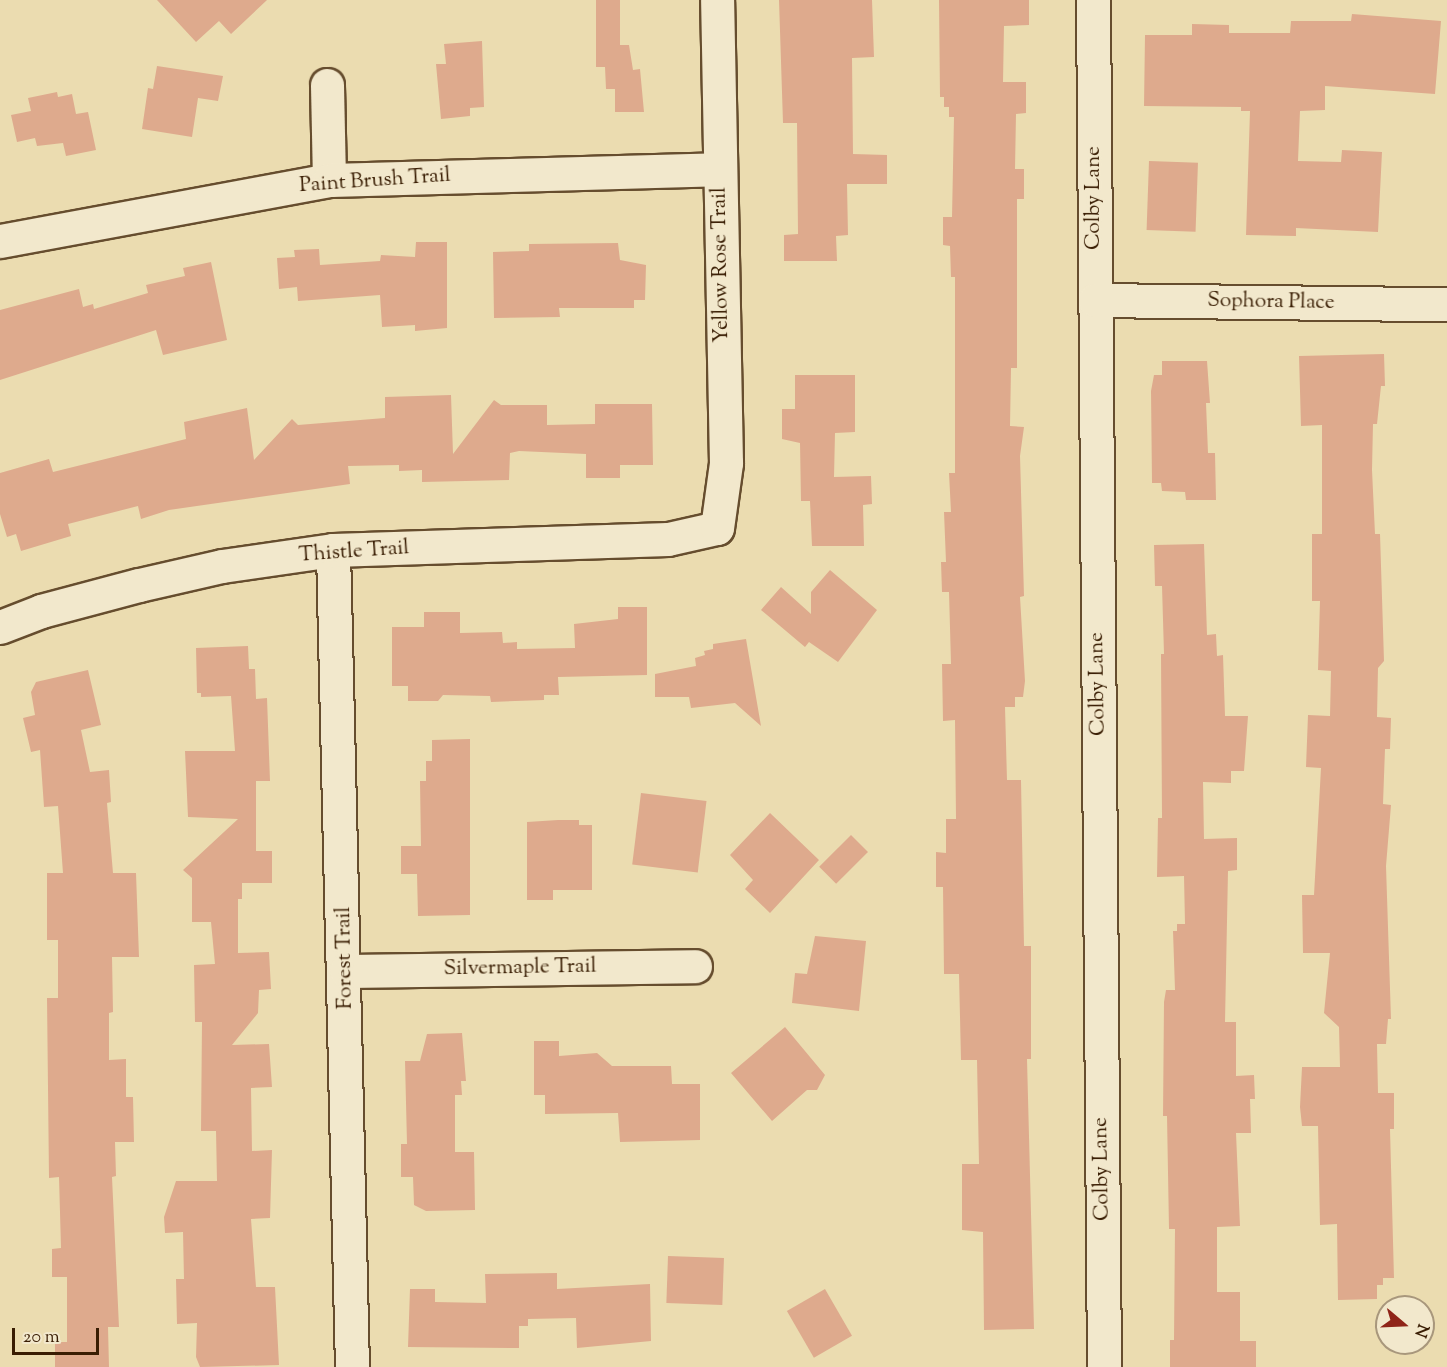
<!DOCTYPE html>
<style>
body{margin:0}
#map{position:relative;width:1447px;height:1367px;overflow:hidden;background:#ebdcb0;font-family:"Sorts Mill Goudy",serif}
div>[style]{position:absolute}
.building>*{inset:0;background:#deaa8d;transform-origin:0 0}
.roads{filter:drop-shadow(2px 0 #664d2e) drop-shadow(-2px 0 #664d2e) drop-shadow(0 2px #664d2e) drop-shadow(0 -2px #664d2e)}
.minor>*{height:33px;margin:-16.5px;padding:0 16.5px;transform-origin:16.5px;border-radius:16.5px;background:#f2e8cc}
span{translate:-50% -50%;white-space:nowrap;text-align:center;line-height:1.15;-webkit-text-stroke:4.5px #f2e8cc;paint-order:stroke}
.street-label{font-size:21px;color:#391d03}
.north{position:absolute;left:1375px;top:1295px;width:60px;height:60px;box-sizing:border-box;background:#f2e8cc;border:2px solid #a8977c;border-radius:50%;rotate:109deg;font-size:16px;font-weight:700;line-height:24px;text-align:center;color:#391d03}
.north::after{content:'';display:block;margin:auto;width:21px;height:27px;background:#8f2418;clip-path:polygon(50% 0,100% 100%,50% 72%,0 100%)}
.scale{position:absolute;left:12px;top:1328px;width:87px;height:27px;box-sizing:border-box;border:3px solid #391d03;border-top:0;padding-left:8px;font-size:18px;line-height:21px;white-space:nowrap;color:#391d03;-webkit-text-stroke:4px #f2e8cc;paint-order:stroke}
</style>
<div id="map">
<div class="building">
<div style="clip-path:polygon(157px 0,267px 0,231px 34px,219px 21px,196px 42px)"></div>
<div style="clip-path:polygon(596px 0,620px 0,620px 45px,629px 45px,633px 70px,640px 69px,644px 112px,615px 112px,615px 89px,606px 89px,605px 67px,596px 67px)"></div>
<div style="clip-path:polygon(779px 0,872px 0,874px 57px,852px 58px,853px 154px,887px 155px,887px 184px,847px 184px,848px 235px,836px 236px,837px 261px,784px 261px,784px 235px,798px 234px,797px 123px,783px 123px)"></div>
<div style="clip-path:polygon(939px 0,1029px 0,1029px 25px,1004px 26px,1003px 82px,1026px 82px,1026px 113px,1016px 114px,1015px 169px,1024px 169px,1024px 199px,1017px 199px,1017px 368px,1011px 368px,1010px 426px,1024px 427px,1020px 456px,1024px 596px,1020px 597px,1025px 681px,1023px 697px,1015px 697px,1015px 707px,1005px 707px,1007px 780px,1021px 780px,1024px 946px,1031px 946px,1031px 1059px,1027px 1059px,1034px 1329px,984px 1330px,983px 1232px,962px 1230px,962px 1164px,979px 1164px,977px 1060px,961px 1060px,959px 974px,944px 974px,943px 887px,936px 887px,936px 852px,946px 853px,946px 819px,956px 819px,955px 720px,943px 721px,942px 664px,951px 664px,949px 592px,942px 592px,941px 562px,946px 562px,944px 512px,951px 512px,949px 473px,955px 473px,955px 277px,951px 277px,950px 246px,943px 245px,943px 217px,952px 217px,954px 117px,949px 117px,949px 107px,944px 107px,944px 97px,940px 97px)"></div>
<div style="clip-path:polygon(1352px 14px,1441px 21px,1435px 94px,1325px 86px,1325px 110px,1300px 111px,1298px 161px,1341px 162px,1342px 150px,1382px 152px,1378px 232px,1296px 228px,1296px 236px,1246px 235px,1250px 111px,1241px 111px,1241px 107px,1144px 106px,1145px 35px,1192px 35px,1192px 24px,1229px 25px,1229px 33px,1290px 33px,1291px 21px,1351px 21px)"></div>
<div style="clip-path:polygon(482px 41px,484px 107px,470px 108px,470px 116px,441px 119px,436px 64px,446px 64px,444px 44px)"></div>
<div style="clip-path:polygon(157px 66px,223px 76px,218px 101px,198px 98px,192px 137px,142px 129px,148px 88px,153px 89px)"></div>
<div style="clip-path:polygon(57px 92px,58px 97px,72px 94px,76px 114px,88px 112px,96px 150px,66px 156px,63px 143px,37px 146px,35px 138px,17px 142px,11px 115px,31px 111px,28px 98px)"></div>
<div style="left:1149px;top:161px;width:49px;height:69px;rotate:2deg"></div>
<div style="clip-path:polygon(416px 242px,447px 242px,447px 328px,415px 331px,415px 325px,382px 327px,380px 295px,298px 301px,297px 287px,279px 289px,277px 258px,295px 257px,294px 250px,319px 249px,320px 265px,380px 261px,381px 255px,415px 257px)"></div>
<div style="clip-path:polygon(618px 243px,620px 260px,646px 265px,645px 300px,634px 300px,634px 308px,559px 308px,560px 317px,494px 318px,493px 252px,529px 251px,529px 244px)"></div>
<div style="clip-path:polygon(211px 262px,227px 340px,163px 355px,156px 330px,0 380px,0 310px,79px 289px,83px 307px,93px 304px,94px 309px,148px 293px,146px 285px,185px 276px,183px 268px)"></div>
<div style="clip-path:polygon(1384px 354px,1385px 386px,1381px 386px,1377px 424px,1373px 424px,1372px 470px,1375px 534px,1380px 534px,1384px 661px,1378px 668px,1377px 717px,1391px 718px,1390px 749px,1385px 749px,1383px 804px,1391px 805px,1386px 866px,1391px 1019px,1388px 1019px,1386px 1044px,1377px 1044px,1378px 1093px,1394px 1093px,1394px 1129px,1390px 1129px,1394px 1278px,1383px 1278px,1383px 1285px,1377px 1285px,1377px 1299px,1338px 1300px,1337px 1224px,1320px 1225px,1318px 1126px,1302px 1126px,1300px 1107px,1302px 1067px,1340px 1067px,1339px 1027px,1324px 1013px,1330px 953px,1303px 953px,1302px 895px,1314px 895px,1321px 768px,1306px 767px,1308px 715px,1330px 716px,1331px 671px,1318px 670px,1320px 601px,1312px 601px,1312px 534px,1322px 534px,1322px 425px,1301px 426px,1299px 356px)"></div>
<div style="clip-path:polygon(1162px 361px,1207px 361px,1210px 403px,1206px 403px,1208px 453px,1215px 453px,1216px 500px,1186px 500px,1185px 492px,1162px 491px,1161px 483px,1152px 483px,1151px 391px,1154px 375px,1162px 375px)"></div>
<div style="clip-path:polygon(795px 375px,855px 375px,855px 432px,835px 433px,834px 477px,871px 476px,872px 504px,863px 505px,864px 546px,812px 546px,810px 501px,801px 501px,800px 443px,782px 439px,782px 409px,795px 409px)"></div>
<div style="clip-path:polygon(451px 395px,453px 454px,494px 400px,501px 405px,547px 405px,547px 425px,595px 424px,595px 404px,652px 404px,653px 465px,620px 465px,620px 478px,586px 478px,586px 454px,519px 451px,510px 453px,509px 480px,422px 482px,422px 470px,399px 471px,399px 465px,348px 466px,350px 484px,169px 510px,141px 519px,138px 506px,68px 524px,71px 536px,21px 551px,16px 534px,7px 537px,0 514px,0 473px,49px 459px,53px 472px,186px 439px,184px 422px,247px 408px,254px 460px,292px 419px,298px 425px,385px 418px,385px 397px)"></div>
<div style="clip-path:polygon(1204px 544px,1207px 635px,1216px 634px,1217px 656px,1223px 655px,1225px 716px,1248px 716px,1244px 771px,1231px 771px,1231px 783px,1203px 782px,1204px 839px,1237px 838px,1237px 870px,1228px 871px,1225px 1022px,1236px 1022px,1236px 1076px,1254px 1075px,1255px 1099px,1250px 1099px,1251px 1133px,1236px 1133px,1240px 1226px,1217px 1227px,1217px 1292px,1240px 1292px,1240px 1341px,1256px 1341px,1256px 1367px,1170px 1367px,1170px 1340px,1174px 1340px,1175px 1229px,1169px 1229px,1167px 1116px,1163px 1116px,1164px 1002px,1166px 990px,1175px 990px,1173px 931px,1177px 931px,1177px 924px,1185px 924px,1184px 876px,1157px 877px,1158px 818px,1162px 818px,1161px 654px,1164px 654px,1162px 586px,1155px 586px,1154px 545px)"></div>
<div style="clip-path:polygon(830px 570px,877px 610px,838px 662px,809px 642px,805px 647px,761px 610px,781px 587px,811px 614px,811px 592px)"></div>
<div style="clip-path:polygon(618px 607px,647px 607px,647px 675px,558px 677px,559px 695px,544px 695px,544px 700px,491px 702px,490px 696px,443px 695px,438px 701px,408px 701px,408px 686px,392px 686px,392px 627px,424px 627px,424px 612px,460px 612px,460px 633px,502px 632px,503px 643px,517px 642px,517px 649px,575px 648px,574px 624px,618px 619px)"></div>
<div style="clip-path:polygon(746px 639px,761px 726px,735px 703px,691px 708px,689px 697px,655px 697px,655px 674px,696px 666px,695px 658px,705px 655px,704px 651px,713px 649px,713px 644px)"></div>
<div style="clip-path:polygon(248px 646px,249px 669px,255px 669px,256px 699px,267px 698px,270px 781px,256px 781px,256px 851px,272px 851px,272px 883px,242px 883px,242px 899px,238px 899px,238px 953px,269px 952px,271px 989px,259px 990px,258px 1013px,232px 1045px,269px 1044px,272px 1087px,251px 1088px,252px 1151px,272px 1150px,270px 1218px,251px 1219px,256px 1287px,275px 1287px,279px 1365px,200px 1367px,196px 1357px,197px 1323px,177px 1324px,176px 1279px,184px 1279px,183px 1232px,165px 1233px,164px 1217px,176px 1181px,217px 1181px,216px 1131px,201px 1131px,202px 1022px,195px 1022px,194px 965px,215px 964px,211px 922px,192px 922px,192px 878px,183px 870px,238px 819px,188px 817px,185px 751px,235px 751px,231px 696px,201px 697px,201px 693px,197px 693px,196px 648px)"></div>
<div style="clip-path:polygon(88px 670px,101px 725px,81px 730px,90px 772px,109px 770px,111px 802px,107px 803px,113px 873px,136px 873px,139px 957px,112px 957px,113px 1012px,109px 1013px,109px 1060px,126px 1059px,126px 1097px,133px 1097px,134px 1142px,115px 1142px,116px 1176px,112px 1177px,119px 1327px,108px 1327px,109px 1367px,55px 1367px,55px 1342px,67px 1342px,67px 1277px,52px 1277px,52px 1249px,61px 1248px,59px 1177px,49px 1178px,47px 998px,58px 998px,58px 940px,47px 940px,47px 873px,63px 873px,58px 806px,44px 807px,40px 750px,31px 752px,23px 718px,35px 715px,31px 692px,36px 682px)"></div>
<div style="clip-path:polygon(470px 739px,470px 915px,418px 916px,417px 874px,401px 874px,401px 846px,421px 846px,420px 781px,426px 781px,426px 761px,432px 761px,432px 740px)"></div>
<div style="left:641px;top:793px;width:66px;height:72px;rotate:7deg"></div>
<div style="clip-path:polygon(770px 813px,819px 860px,770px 913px,745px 889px,753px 880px,730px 855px)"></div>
<div style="clip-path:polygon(558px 820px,579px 820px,579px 825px,592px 825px,592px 890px,553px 890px,553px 900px,527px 900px,527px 822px)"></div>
<div style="left:851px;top:835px;width:24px;height:45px;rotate:45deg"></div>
<div style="clip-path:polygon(815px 936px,866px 941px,859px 1011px,792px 1003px,795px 973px,807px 974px)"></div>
<div style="clip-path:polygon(785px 1027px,825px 1075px,817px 1090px,807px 1090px,772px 1121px,731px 1073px)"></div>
<div style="clip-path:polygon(462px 1033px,466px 1081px,461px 1081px,462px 1095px,455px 1095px,455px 1152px,474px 1152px,475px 1210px,426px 1211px,414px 1205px,413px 1177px,401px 1177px,401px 1144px,407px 1144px,405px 1061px,420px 1061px,427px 1034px)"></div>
<div style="clip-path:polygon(534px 1041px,559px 1041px,559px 1056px,597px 1053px,612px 1066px,671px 1066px,672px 1084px,700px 1084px,700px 1140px,620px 1142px,618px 1113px,545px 1114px,545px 1095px,534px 1095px)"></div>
<div style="left:668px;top:1256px;width:56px;height:47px;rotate:2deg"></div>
<div style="clip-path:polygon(557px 1273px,557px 1289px,650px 1284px,651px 1341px,577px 1348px,576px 1318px,528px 1319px,528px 1326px,519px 1326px,519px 1348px,408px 1347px,410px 1289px,435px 1289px,435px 1302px,486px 1303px,485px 1274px)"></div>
<div style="left:825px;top:1289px;width:54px;height:44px;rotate:60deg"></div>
</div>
<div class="roads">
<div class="minor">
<div style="left:1093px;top:0;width:1367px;rotate:89.54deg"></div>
<div style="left:327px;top:85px;width:95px;rotate:88.8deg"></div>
<div style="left:0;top:241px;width:335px;rotate:-10.5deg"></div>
<div style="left:329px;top:180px;width:390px;rotate:-1.6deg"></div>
<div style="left:1095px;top:300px;width:352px;rotate:0.7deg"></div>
<div style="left:333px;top:550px;width:817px;rotate:88.67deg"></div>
<div style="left:0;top:627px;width:44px;rotate:-21.3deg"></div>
<div style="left:41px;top:611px;width:101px;rotate:-14.9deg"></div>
<div style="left:139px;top:585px;width:85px;rotate:-12.9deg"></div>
<div style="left:222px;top:566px;width:112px;rotate:-8.2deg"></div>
<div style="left:333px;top:550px;width:335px;rotate:-1.9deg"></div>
<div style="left:668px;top:539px;width:50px;rotate:-12.7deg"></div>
<div style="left:717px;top:528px;width:66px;rotate:-82.1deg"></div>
<div style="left:726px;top:463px;width:463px;rotate:-91.1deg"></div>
<div style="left:346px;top:971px;width:349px;rotate:-0.8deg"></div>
</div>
</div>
<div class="street-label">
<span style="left:375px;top:181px;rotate:-4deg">Paint Brush Trail</span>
<span style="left:1094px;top:198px;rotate:-90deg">Colby Lane</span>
<span style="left:721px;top:265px;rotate:-91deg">Yellow Rose Trail</span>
<span style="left:1271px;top:302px;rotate:1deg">Sophora Place</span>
<span style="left:354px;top:552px;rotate:-4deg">Thistle Trail</span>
<span style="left:1098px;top:684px;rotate:-91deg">Colby Lane</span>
<span style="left:345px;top:958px;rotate:-91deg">Forest Trail</span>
<span style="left:520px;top:968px;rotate:-1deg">Silvermaple Trail</span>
<span style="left:1102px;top:1169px;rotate:-91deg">Colby Lane</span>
</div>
<div class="north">N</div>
<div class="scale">20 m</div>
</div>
